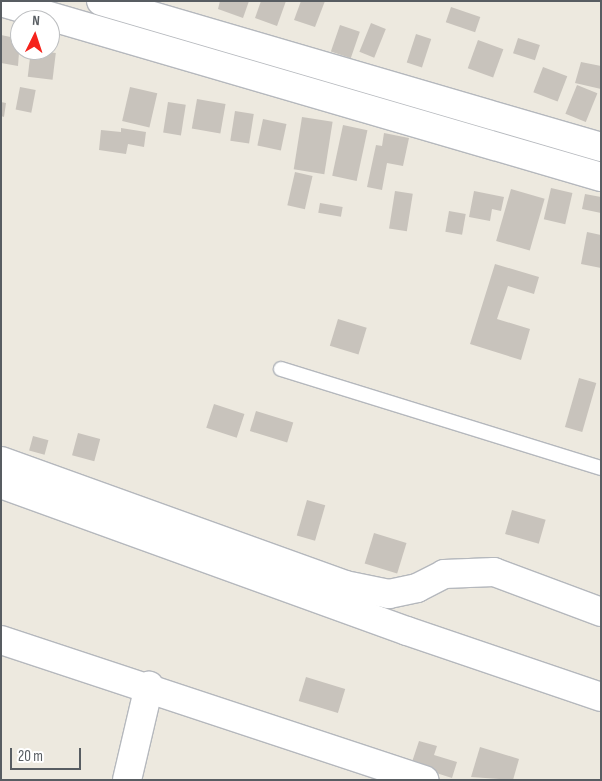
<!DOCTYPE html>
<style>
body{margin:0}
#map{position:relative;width:602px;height:781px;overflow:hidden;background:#ede9df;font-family:"Sofia Sans Condensed",sans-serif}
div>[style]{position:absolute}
.building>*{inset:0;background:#c8c3bc;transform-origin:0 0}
.roads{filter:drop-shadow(1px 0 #b5b8bd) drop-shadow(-1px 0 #b5b8bd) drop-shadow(0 1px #b5b8bd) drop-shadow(0 -1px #b5b8bd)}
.lane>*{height:14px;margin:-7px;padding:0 7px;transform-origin:7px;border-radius:7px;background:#fff}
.street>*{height:28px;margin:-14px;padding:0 14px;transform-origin:14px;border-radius:14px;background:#fff}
span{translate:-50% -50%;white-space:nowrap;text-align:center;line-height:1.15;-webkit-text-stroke:4px #fff;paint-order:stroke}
.frame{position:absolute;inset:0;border:2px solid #585d62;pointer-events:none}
.north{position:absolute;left:10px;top:10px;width:50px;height:50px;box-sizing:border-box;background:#fff;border:1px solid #bcbec0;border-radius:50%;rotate:4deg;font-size:14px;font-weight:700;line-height:20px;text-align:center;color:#585d62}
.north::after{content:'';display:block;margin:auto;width:18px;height:22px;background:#f5231c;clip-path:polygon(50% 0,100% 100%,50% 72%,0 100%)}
.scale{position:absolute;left:10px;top:748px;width:71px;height:22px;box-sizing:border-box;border:2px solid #585d62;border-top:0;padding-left:6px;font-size:15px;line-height:18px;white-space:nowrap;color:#585d62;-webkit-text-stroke:4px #fff;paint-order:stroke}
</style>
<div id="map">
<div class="building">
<div style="clip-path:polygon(220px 1px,249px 1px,243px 18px,218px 9px)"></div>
<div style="clip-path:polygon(261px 1px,286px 1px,277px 26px,255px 18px)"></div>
<div style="clip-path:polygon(301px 1px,325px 1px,315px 27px,294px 20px)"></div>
<div style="left:451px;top:7px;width:31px;height:16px;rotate:19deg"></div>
<div style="left:371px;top:23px;width:16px;height:31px;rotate:22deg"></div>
<div style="left:340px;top:25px;width:21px;height:28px;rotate:19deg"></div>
<div style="left:416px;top:34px;width:16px;height:30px;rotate:18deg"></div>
<div style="clip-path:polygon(1px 35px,20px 39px,18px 66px,1px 63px)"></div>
<div style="left:518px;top:38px;width:23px;height:16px;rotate:18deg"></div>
<div style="left:478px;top:40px;width:27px;height:30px;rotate:20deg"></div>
<div style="left:31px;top:50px;width:25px;height:27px;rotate:7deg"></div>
<div style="clip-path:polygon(581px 62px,601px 66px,601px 89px,575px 83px)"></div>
<div style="left:543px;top:67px;width:26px;height:27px;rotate:21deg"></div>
<div style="left:577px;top:85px;width:22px;height:31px;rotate:22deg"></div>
<div style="left:20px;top:87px;width:16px;height:23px;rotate:11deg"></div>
<div style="left:130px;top:87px;width:28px;height:35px;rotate:13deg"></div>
<div style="left:197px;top:99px;width:29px;height:30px;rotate:10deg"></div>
<div style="clip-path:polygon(1px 102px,6px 103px,4px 117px,1px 116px)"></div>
<div style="left:168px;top:102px;width:18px;height:31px;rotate:9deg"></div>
<div style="left:235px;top:111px;width:19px;height:30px;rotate:9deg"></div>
<div style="left:302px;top:117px;width:31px;height:53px;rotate:9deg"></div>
<div style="left:263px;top:119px;width:24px;height:27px;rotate:12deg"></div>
<div style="left:343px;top:125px;width:25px;height:52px;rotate:12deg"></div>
<div style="clip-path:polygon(121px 128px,146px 132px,144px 147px,128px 144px,126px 154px,99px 150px,101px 130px,121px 132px)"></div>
<div style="clip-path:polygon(384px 133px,409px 138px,403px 166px,387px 163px,382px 190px,367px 187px,376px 145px,382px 146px)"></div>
<div style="left:295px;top:172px;width:18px;height:34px;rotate:13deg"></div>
<div style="left:551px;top:188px;width:22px;height:32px;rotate:13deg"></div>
<div style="left:511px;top:189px;width:35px;height:54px;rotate:16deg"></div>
<div style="left:395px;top:191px;width:18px;height:38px;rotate:9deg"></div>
<div style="clip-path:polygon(474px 191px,504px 197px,501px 211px,492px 209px,490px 221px,469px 217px)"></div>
<div style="clip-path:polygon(585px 194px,601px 197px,601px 213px,582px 209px)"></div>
<div style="left:320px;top:203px;width:23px;height:10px;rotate:10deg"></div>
<div style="left:449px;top:211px;width:17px;height:21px;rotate:10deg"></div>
<div style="clip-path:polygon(587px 232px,601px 235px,601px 268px,581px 264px)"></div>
<div style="clip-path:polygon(495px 264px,539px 277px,534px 294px,508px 286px,497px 319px,530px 329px,521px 360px,470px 344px)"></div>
<div style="left:338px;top:319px;width:30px;height:28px;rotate:17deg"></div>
<div style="left:579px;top:378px;width:18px;height:51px;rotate:16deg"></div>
<div style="left:214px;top:404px;width:32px;height:25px;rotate:18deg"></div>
<div style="left:256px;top:411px;width:39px;height:21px;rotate:17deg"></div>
<div style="left:78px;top:433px;width:23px;height:23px;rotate:15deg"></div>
<div style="left:33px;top:436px;width:16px;height:15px;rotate:15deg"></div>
<div style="left:307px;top:500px;width:19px;height:37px;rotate:16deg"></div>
<div style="left:512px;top:510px;width:35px;height:25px;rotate:16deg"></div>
<div style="left:374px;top:533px;width:34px;height:32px;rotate:17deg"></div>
<div style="left:306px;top:677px;width:41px;height:25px;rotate:17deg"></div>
<div style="clip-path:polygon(419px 741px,437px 746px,434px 755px,457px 762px,452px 778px,411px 765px)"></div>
<div style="clip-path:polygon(480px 747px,519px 759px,513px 780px,471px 777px)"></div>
</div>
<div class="roads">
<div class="lane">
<div style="left:281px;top:369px;width:335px;rotate:17.2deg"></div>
</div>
<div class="street">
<div style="left:101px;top:1px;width:521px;rotate:16.28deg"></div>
<div style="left:1px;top:2px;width:625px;rotate:16.26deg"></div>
<div style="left:1px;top:461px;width:366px;rotate:19.8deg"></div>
<div style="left:345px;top:585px;width:45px;rotate:11.6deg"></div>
<div style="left:389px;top:594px;width:29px;rotate:-12deg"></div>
<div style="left:417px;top:588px;width:30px;rotate:-27deg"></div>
<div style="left:444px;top:574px;width:50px;rotate:-2.3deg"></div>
<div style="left:494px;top:572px;width:114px;rotate:20.5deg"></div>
<div style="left:1px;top:484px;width:432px;rotate:19.9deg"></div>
<div style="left:407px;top:631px;width:205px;rotate:18.8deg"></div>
<div style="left:1px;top:640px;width:446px;rotate:18.3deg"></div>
<div style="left:127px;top:780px;width:97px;rotate:-76.8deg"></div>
</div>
</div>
<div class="frame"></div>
<div class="north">N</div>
<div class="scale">20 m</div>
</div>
